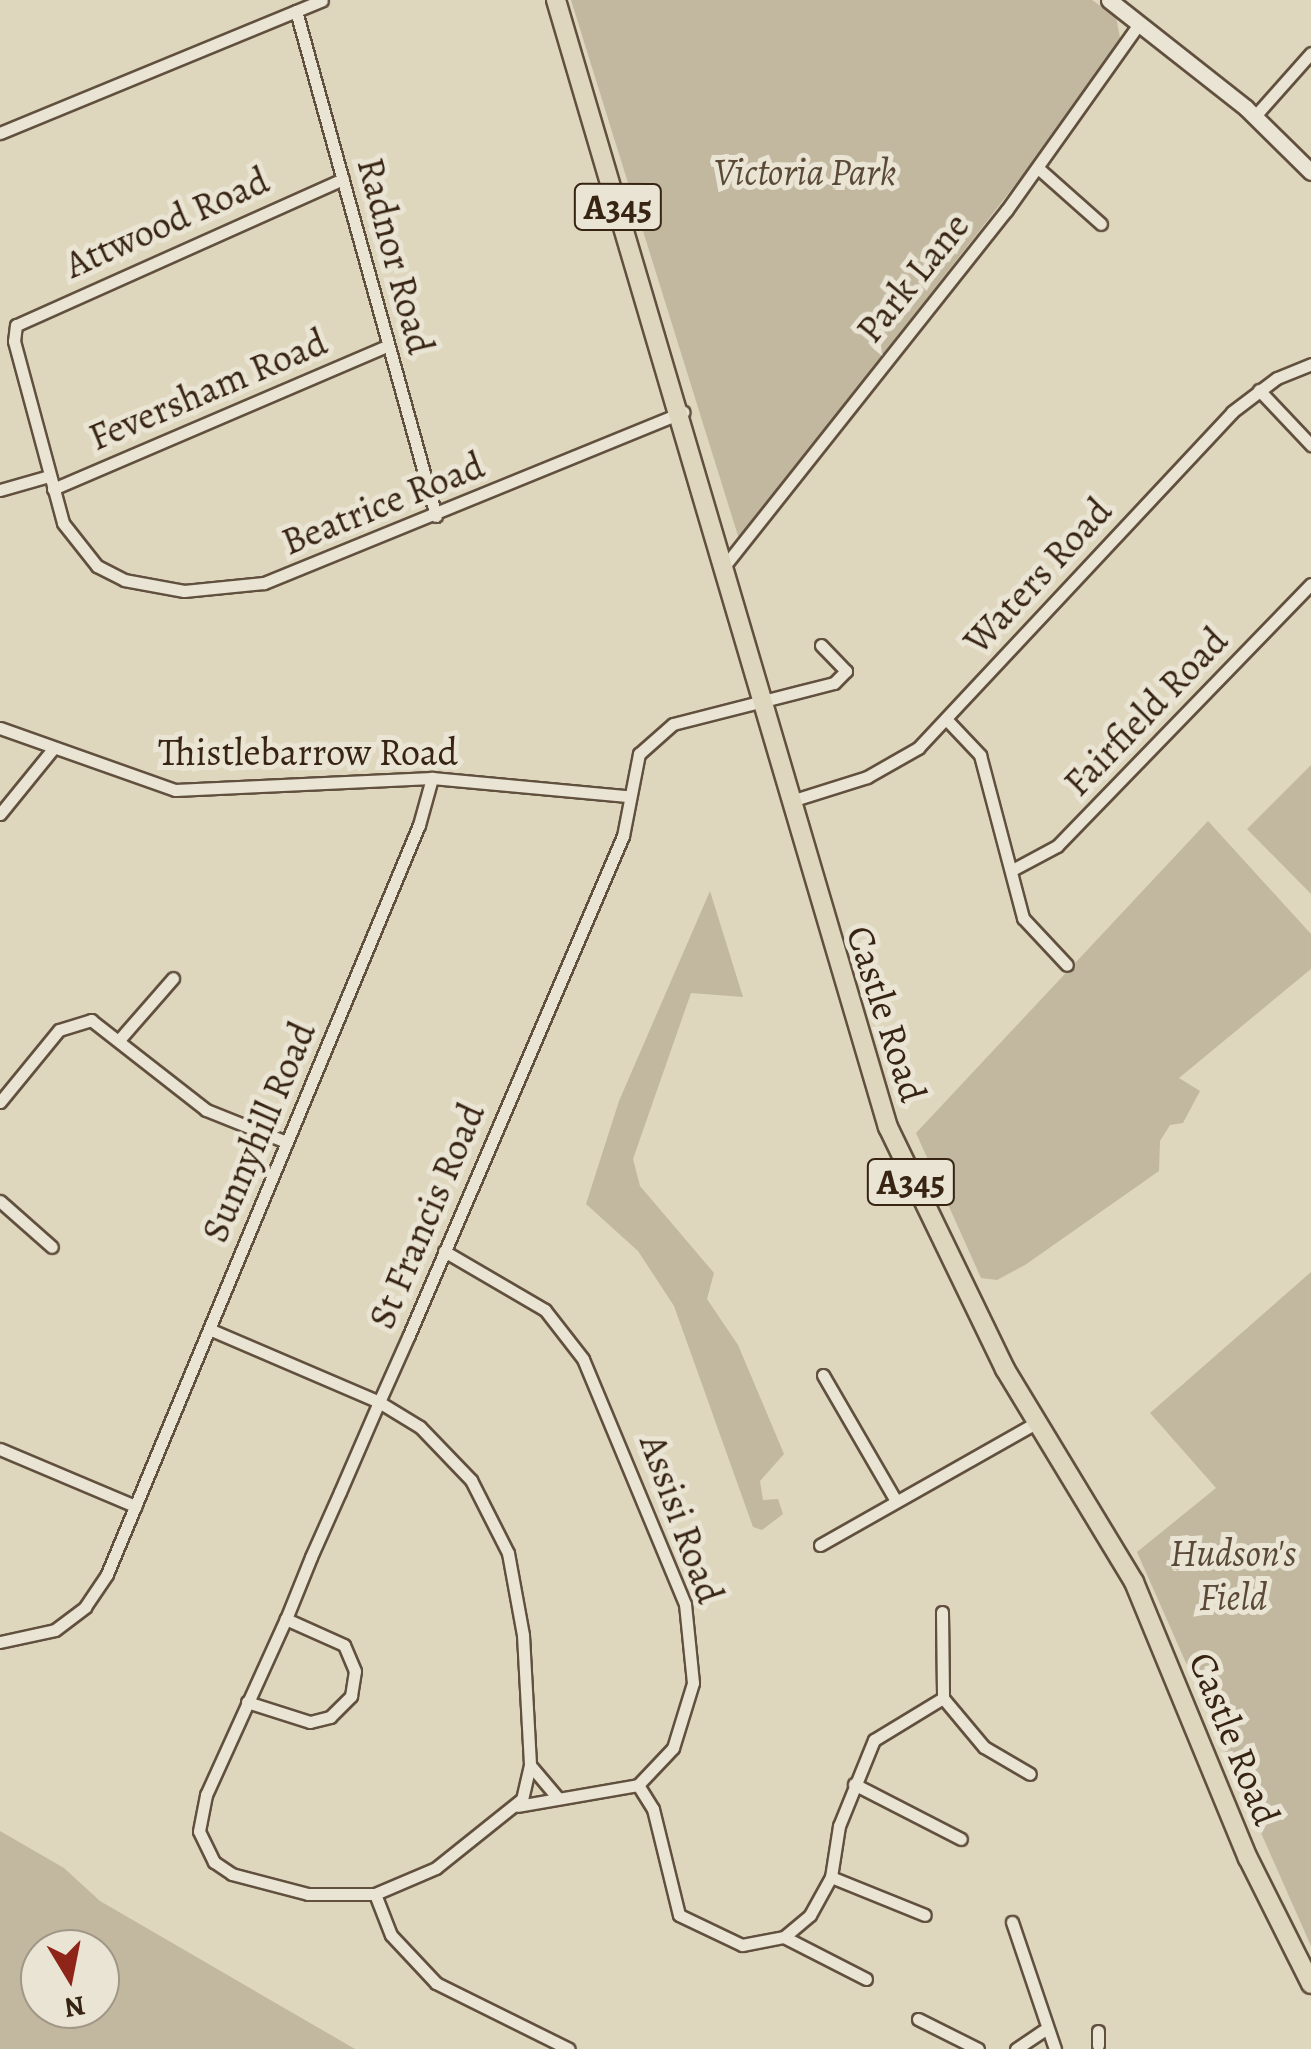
<!DOCTYPE html>
<style>
body{margin:0}
#map{position:relative;width:1311px;height:2049px;overflow:hidden;background:#ded6bd;font-family:Alegreya,serif}
div>[style]{position:absolute}
.green>*{inset:0;background:#c2b8a0}
.roads{filter:drop-shadow(2px 0 #61503e) drop-shadow(-2px 0 #61503e) drop-shadow(0 2px #61503e) drop-shadow(0 -2px #61503e)}
.street>*{height:11px;margin:-5.5px;padding:0 5.5px;transform-origin:5.5px;border-radius:5.5px;background:#eae4d4}
.secondary>*{height:15px;margin:-7.5px;padding:0 7.5px;transform-origin:7.5px;border-radius:7.5px;background:#eae4d4}
.primary>*{height:18px;margin:-9px;padding:0 9px;transform-origin:9px;border-radius:9px;background:#ded6bd}
span{translate:-50% -50%;white-space:nowrap;text-align:center;line-height:1.15;-webkit-text-stroke:10px #eae4d4;paint-order:stroke}
.shield-label span{padding:2px 8px;background:#eae4d4;border:2px solid;border-radius:8px;-webkit-text-stroke-width:0}
.shield-label{font-size:35px;color:#372413;font-weight:700}
.park-label{font-size:38px;color:#5a4936;font-style:italic}
.street-label{font-size:38px;color:#372413}
.north{position:absolute;left:20px;top:1929px;width:100px;height:100px;box-sizing:border-box;background:#eae4d4;border:2px solid #a29787;border-radius:50%;rotate:170deg;font-size:28px;font-weight:700;line-height:40px;text-align:center;color:#372413}
.north::after{content:'';display:block;margin:auto;width:35px;height:45px;background:#8f2418;clip-path:polygon(50% 0,100% 100%,50% 72%,0 100%)}
</style>
<div id="map">
<div class="green">
<div style="clip-path:polygon(571px 0,1092px 0,1116px 17px,1122px 48px,739px 539px)"></div>
<div style="clip-path:polygon(1311px 765px,1311px 894px,1247px 829px)"></div>
<div style="clip-path:polygon(1208px 821px,1311px 934px,1311px 969px,1179px 1078px,1200px 1091px,1183px 1123px,1170px 1125px,1160px 1141px,1159px 1171px,1025px 1265px,997px 1280px,981px 1278px,916px 1133px)"></div>
<div style="clip-path:polygon(710px 891px,743px 997px,691px 993px,633px 1159px,640px 1186px,714px 1273px,707px 1299px,738px 1345px,784px 1454px,760px 1481px,763px 1500px,778px 1499px,783px 1514px,762px 1530px,753px 1527px,674px 1306px,638px 1251px,586px 1204px,619px 1101px)"></div>
<div style="clip-path:polygon(1311px 1272px,1311px 1946px,1137px 1552px,1216px 1488px,1150px 1413px)"></div>
<div style="clip-path:polygon(evenodd,0 1831px,64px 1868px,100px 1901px,355px 2049px,0 2049px,0 1831px,40px 1949px,100px 1949px,100px 2009px,40px 2009px,40px 1949px)"></div>
</div>
<div class="roads">
<div class="street">
<div style="left:296px;top:11px;width:524px;rotate:74.51deg"></div>
<div style="left:1255px;top:116px;width:84px;rotate:-48.4deg"></div>
<div style="left:0;top:133px;width:348px;rotate:-22.4deg"></div>
<div style="left:1038px;top:168px;width:84px;rotate:41.6deg"></div>
<div style="left:343px;top:179px;width:358px;rotate:155.9deg"></div>
<div style="left:16px;top:325px;width:16px;rotate:97deg"></div>
<div style="left:14px;top:341px;width:188px;rotate:74.9deg"></div>
<div style="left:63px;top:523px;width:55px;rotate:51.7deg"></div>
<div style="left:97px;top:566px;width:30px;rotate:27deg"></div>
<div style="left:124px;top:580px;width:61px;rotate:10.4deg"></div>
<div style="left:184px;top:591px;width:80px;rotate:-5.7deg"></div>
<div style="left:264px;top:583px;width:453px;rotate:-22.2deg"></div>
<div style="left:1259px;top:390px;width:76px;rotate:46.6deg"></div>
<div style="left:53px;top:489px;width:363px;rotate:-23.2deg"></div>
<div style="left:0;top:490px;width:51px;rotate:-15.9deg"></div>
<div style="left:726px;top:564px;width:451px;rotate:-51.6deg"></div>
<div style="left:1006px;top:211px;width:229px;rotate:-54.6deg"></div>
<div style="left:946px;top:719px;width:50px;rotate:46.6deg"></div>
<div style="left:980px;top:755px;width:169px;rotate:75.2deg"></div>
<div style="left:1023px;top:918px;width:64px;rotate:46.9deg"></div>
<div style="left:0;top:728px;width:186px;rotate:19.5deg"></div>
<div style="left:175px;top:790px;width:257px;rotate:-2.7deg"></div>
<div style="left:432px;top:778px;width:196px;rotate:5.3deg"></div>
<div style="left:791px;top:801px;width:80px;rotate:-17.5deg"></div>
<div style="left:867px;top:777px;width:59px;rotate:-29.6deg"></div>
<div style="left:918px;top:748px;width:460px;rotate:-46.9deg"></div>
<div style="left:1232px;top:412px;width:56px;rotate:-37.1deg"></div>
<div style="left:1277px;top:378px;width:37px;rotate:-22deg"></div>
<div style="left:0;top:814px;width:82px;rotate:-50.9deg"></div>
<div style="left:1014px;top:869px;width:49px;rotate:-28.1deg"></div>
<div style="left:1057px;top:846px;width:365px;rotate:-45.9deg"></div>
<div style="left:119px;top:1040px;width:82px;rotate:-48.9deg"></div>
<div style="left:0;top:1102px;width:93px;rotate:-50.7deg"></div>
<div style="left:59px;top:1030px;width:34px;rotate:-17deg"></div>
<div style="left:91px;top:1020px;width:146px;rotate:38deg"></div>
<div style="left:206px;top:1110px;width:86px;rotate:21.8deg"></div>
<div style="left:0;top:1201px;width:69px;rotate:41.5deg"></div>
<div style="left:444px;top:1251px;width:117px;rotate:30.3deg"></div>
<div style="left:545px;top:1310px;width:62px;rotate:52.2deg"></div>
<div style="left:583px;top:1359px;width:265px;rotate:67.4deg"></div>
<div style="left:685px;top:1604px;width:79px;rotate:84.2deg"></div>
<div style="left:693px;top:1683px;width:68px;rotate:107.1deg"></div>
<div style="left:673px;top:1748px;width:51px;rotate:133.4deg"></div>
<div style="left:638px;top:1785px;width:122px;rotate:170.1deg"></div>
<div style="left:209px;top:1329px;width:185px;rotate:23.2deg"></div>
<div style="left:379px;top:1402px;width:48px;rotate:31.4deg"></div>
<div style="left:420px;top:1427px;width:74px;rotate:46.1deg"></div>
<div style="left:471px;top:1480px;width:82px;rotate:63.1deg"></div>
<div style="left:508px;top:1553px;width:83px;rotate:79.6deg"></div>
<div style="left:523px;top:1635px;width:130px;rotate:86.9deg"></div>
<div style="left:530px;top:1765px;width:35px;rotate:103deg"></div>
<div style="left:522px;top:1799px;width:110px;rotate:141.3deg"></div>
<div style="left:436px;top:1868px;width:66px;rotate:156.9deg"></div>
<div style="left:375px;top:1894px;width:67px;rotate:180deg"></div>
<div style="left:308px;top:1894px;width:79px;rotate:-165.3deg"></div>
<div style="left:232px;top:1874px;width:22px;rotate:-146deg"></div>
<div style="left:214px;top:1862px;width:34px;rotate:-116deg"></div>
<div style="left:199px;top:1831px;width:37px;rotate:-79deg"></div>
<div style="left:206px;top:1795px;width:193px;rotate:-65.6deg"></div>
<div style="left:286px;top:1619px;width:67px;rotate:-68deg"></div>
<div style="left:311px;top:1557px;width:71px;rotate:-66deg"></div>
<div style="left:340px;top:1492px;width:98px;rotate:-66.6deg"></div>
<div style="left:379px;top:1402px;width:73px;rotate:-65.9deg"></div>
<div style="left:409px;top:1335px;width:543px;rotate:-66.79deg"></div>
<div style="left:623px;top:836px;width:84px;rotate:-79deg"></div>
<div style="left:639px;top:754px;width:45px;rotate:-41.4deg"></div>
<div style="left:673px;top:724px;width:166px;rotate:-14.3deg"></div>
<div style="left:834px;top:683px;width:17px;rotate:-45deg"></div>
<div style="left:846px;top:671px;width:36px;rotate:-134deg"></div>
<div style="left:823px;top:1375px;width:143px;rotate:59.9deg"></div>
<div style="left:0;top:1449px;width:147px;rotate:22.9deg"></div>
<div style="left:820px;top:1545px;width:248px;rotate:-29.5deg"></div>
<div style="left:942px;top:1612px;width:86px;rotate:89.3deg"></div>
<div style="left:943px;top:1698px;width:64px;rotate:50.1deg"></div>
<div style="left:984px;top:1747px;width:53px;rotate:30.4deg"></div>
<div style="left:0;top:1642px;width:56px;rotate:-12.3deg"></div>
<div style="left:55px;top:1630px;width:38px;rotate:-37deg"></div>
<div style="left:85px;top:1607px;width:40px;rotate:-56deg"></div>
<div style="left:107px;top:1574px;width:811px;rotate:-67.39deg"></div>
<div style="left:419px;top:825px;width:49px;rotate:-74.5deg"></div>
<div style="left:247px;top:1702px;width:66px;rotate:17.6deg"></div>
<div style="left:310px;top:1722px;width:21px;rotate:-14deg"></div>
<div style="left:330px;top:1717px;width:30px;rotate:-45deg"></div>
<div style="left:351px;top:1696px;width:25px;rotate:-81deg"></div>
<div style="left:355px;top:1671px;width:28px;rotate:-113deg"></div>
<div style="left:344px;top:1645px;width:64px;rotate:-155.9deg"></div>
<div style="left:530px;top:1765px;width:42px;rotate:49.8deg"></div>
<div style="left:854px;top:1784px;width:120px;rotate:27.2deg"></div>
<div style="left:638px;top:1785px;width:28px;rotate:58deg"></div>
<div style="left:653px;top:1809px;width:109px;rotate:76.2deg"></div>
<div style="left:679px;top:1915px;width:70px;rotate:25.5deg"></div>
<div style="left:742px;top:1945px;width:43px;rotate:-10.8deg"></div>
<div style="left:784px;top:1937px;width:34px;rotate:-40deg"></div>
<div style="left:810px;top:1915px;width:43px;rotate:-61.1deg"></div>
<div style="left:831px;top:1877px;width:52px;rotate:-81.1deg"></div>
<div style="left:839px;top:1826px;width:93px;rotate:-67.9deg"></div>
<div style="left:874px;top:1740px;width:81px;rotate:-31.3deg"></div>
<div style="left:831px;top:1877px;width:101px;rotate:22deg"></div>
<div style="left:375px;top:1894px;width:44px;rotate:68.7deg"></div>
<div style="left:391px;top:1935px;width:66px;rotate:46.8deg"></div>
<div style="left:436px;top:1983px;width:148px;rotate:26.4deg"></div>
<div style="left:1012px;top:1922px;width:134px;rotate:71.3deg"></div>
<div style="left:784px;top:1937px;width:92px;rotate:27.1deg"></div>
<div style="left:918px;top:2019px;width:67px;rotate:26.6deg"></div>
<div style="left:1098px;top:2031px;width:14px;rotate:90deg"></div>
<div style="left:1016px;top:2049px;width:32px;rotate:-34deg"></div>
</div>
<div class="secondary">
<div style="left:1109px;top:0;width:174px;rotate:38.2deg"></div>
<div style="left:1246px;top:108px;width:91px;rotate:44.6deg"></div>
</div>
<div class="primary">
<div style="left:556px;top:0;width:1175px;rotate:73.59deg"></div>
<div style="left:888px;top:1127px;width:269px;rotate:64.2deg"></div>
<div style="left:1005px;top:1369px;width:249px;rotate:58.8deg"></div>
<div style="left:1134px;top:1582px;width:299px;rotate:67.6deg"></div>
<div style="left:1248px;top:1858px;width:141px;rotate:63.4deg"></div>
</div>
</div>
<div class="shield-label">
<span style="left:618px;top:207px">A345</span>
<span style="left:911px;top:1182px">A345</span>
</div>
<div class="park-label">
<span style="left:805px;top:173px">Victoria Park</span>
<span style="left:1233px;top:1576px">Hudson's<br>Field</span>
</div>
<div class="street-label">
<span style="left:167px;top:223px;rotate:-24deg">Attwood Road</span>
<span style="left:395px;top:256px;rotate:75deg">Radnor Road</span>
<span style="left:913px;top:278px;rotate:-51deg">Park Lane</span>
<span style="left:208px;top:390px;rotate:-23deg">Feversham Road</span>
<span style="left:383px;top:504px;rotate:-22deg">Beatrice Road</span>
<span style="left:1038px;top:576px;rotate:-47deg">Waters Road</span>
<span style="left:1146px;top:712px;rotate:-46deg">Fairfield Road</span>
<span style="left:308px;top:753px">Thistlebarrow Road</span>
<span style="left:886px;top:1014px;rotate:72deg">Castle Road</span>
<span style="left:259px;top:1132px;rotate:-67deg">Sunnyhill Road</span>
<span style="left:427px;top:1216px;rotate:-67deg">St Francis Road</span>
<span style="left:681px;top:1519px;rotate:70deg">Assisi Road</span>
<span style="left:1234px;top:1739px;rotate:68deg">Castle Road</span>
</div>
<div class="north">N</div>
</div>
